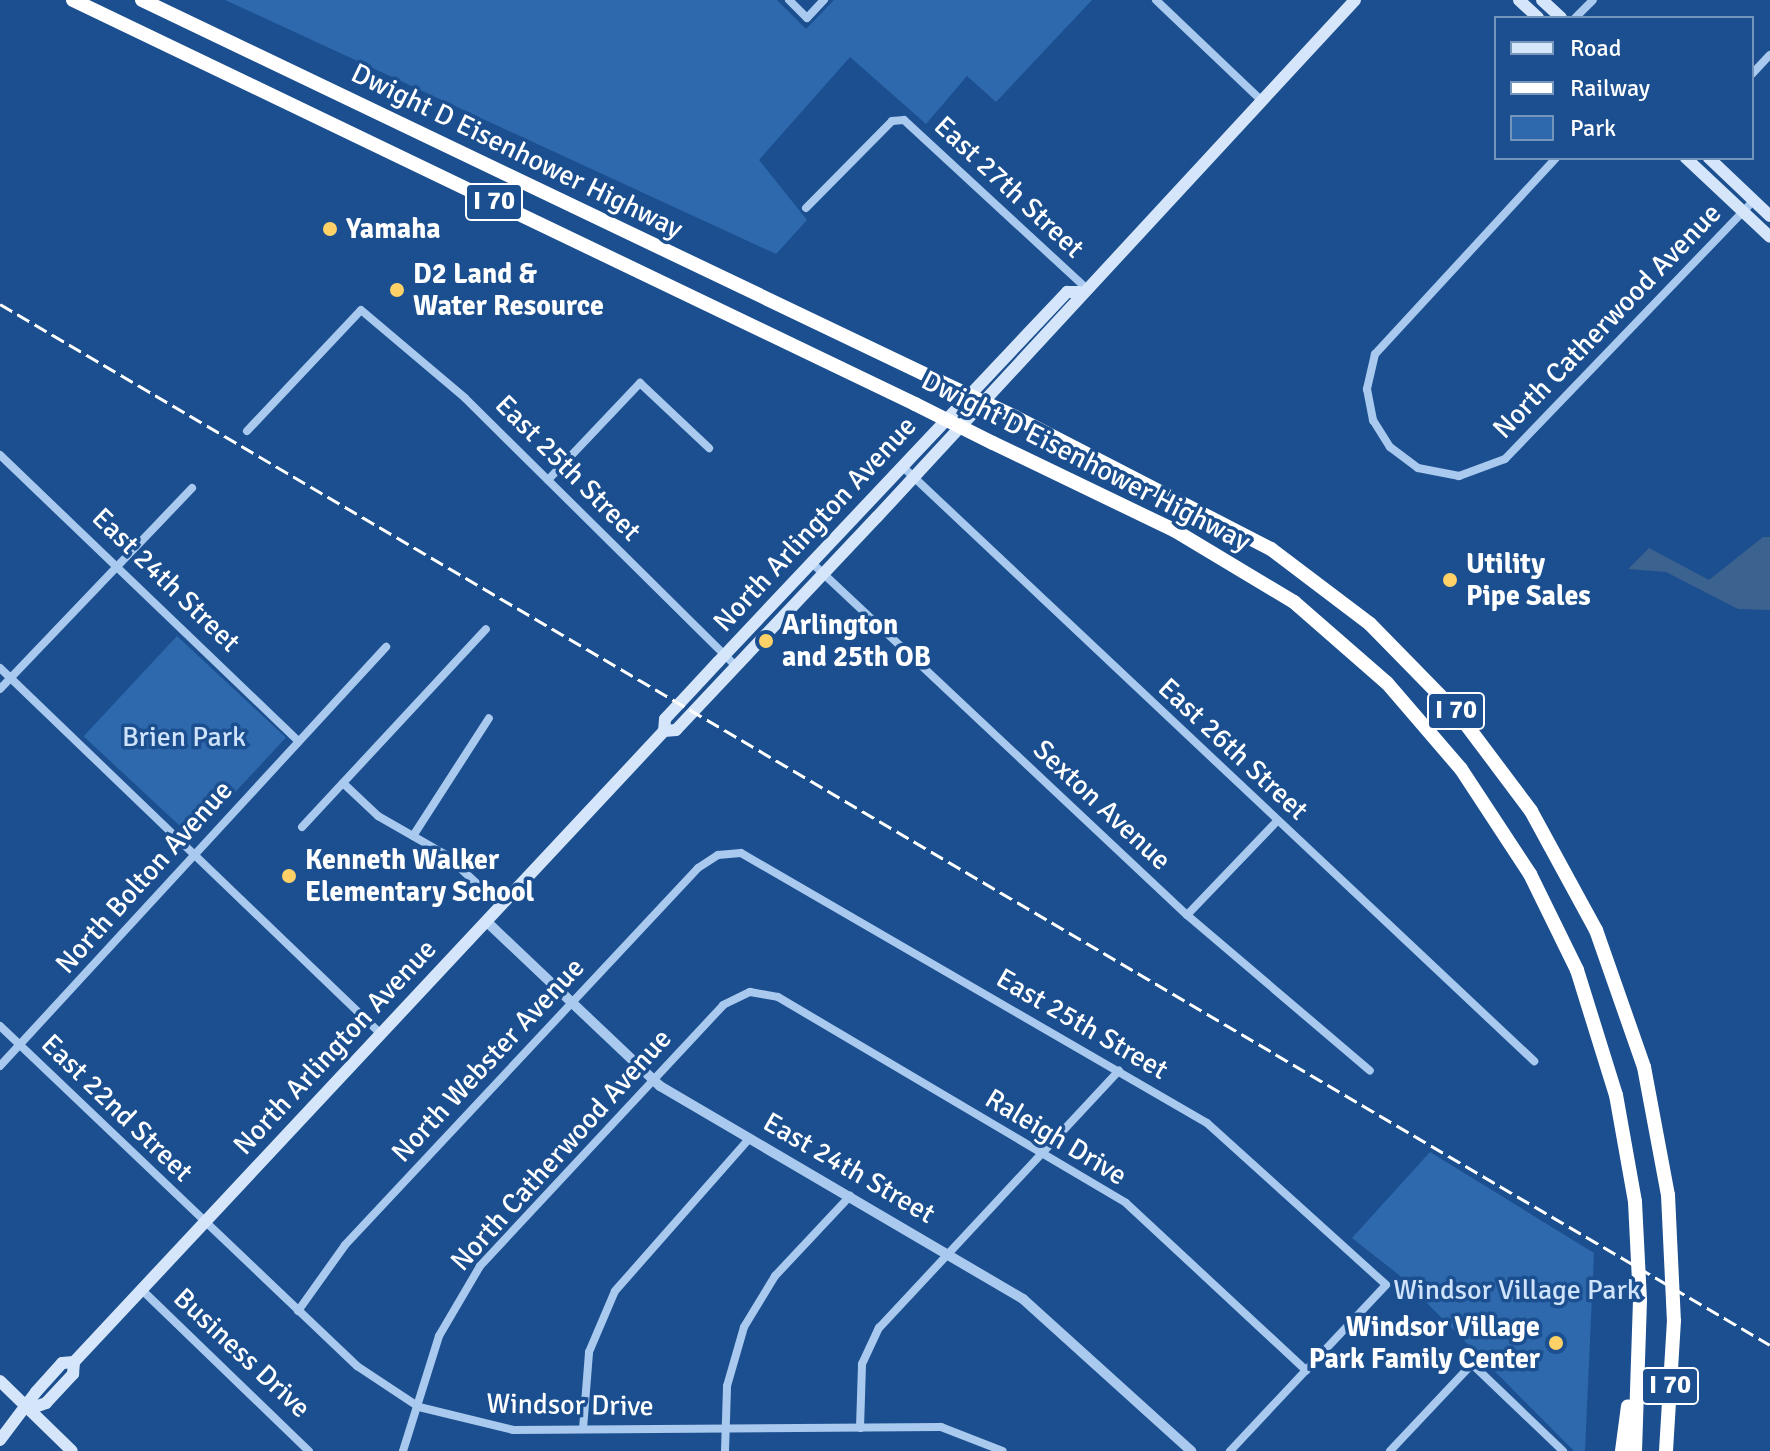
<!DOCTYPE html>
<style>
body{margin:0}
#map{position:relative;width:1770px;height:1451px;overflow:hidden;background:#1b4f8f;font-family:Signika,sans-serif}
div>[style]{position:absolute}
.green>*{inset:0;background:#2e69ad;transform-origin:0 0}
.water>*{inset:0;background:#3c6290}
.minor>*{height:8px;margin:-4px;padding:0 4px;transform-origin:4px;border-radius:4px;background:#a9c9ee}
.tertiary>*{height:10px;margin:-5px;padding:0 5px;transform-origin:5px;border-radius:5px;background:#a9c9ee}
.secondary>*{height:12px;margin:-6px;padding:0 6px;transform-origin:6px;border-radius:6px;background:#d6e6fa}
.motorway>*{height:14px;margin:-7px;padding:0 7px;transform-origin:7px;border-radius:7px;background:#fff}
.rail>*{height:3px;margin-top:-1.5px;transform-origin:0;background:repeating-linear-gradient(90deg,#fff 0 14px,transparent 0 20px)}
.motorway-bridge>*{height:14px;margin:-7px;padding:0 7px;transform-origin:7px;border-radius:7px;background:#fff}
.dots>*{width:22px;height:22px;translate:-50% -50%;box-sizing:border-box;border:4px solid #1b4f8f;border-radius:50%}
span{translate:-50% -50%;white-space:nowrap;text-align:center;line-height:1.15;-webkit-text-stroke:7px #1b4f8f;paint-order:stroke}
.shield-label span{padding:2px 6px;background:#1b4f8f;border:2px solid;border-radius:6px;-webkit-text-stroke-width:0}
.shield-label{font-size:26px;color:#fff;font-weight:700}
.street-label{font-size:28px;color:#fff}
.poi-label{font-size:28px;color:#fff;font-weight:700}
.left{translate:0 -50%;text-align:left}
.right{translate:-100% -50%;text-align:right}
.park-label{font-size:28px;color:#cfe3fa}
.legend{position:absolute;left:1494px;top:16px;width:260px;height:144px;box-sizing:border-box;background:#1b4f8f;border:2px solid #7695bc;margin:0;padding:10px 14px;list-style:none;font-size:24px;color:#fff}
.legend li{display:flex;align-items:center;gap:16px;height:40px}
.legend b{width:40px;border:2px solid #7695bc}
</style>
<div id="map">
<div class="green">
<div style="clip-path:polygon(225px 0,777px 0,806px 29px,834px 0,1092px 0,996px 102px,967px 76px,926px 124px,850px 57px,759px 160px,807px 220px,776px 254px)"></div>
<div style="left:177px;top:636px;width:149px;height:137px;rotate:43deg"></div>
<div style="clip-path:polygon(1430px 1152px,1594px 1253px,1585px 1451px,1574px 1451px,1399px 1275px,1352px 1238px)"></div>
</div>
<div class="water">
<div style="clip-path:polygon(1763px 537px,1770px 537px,1770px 610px,1738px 609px,1666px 572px,1628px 569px,1649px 548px,1709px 580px)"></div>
</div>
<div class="minor">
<div style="left:789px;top:0;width:25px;rotate:45deg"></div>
<div style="left:807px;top:18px;width:25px;rotate:-47deg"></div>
<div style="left:1156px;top:0;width:144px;rotate:43.6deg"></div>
<div style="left:1575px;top:18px;width:25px;rotate:-45deg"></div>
<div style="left:1752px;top:74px;width:26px;rotate:-47deg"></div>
<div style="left:1556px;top:158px;width:267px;rotate:132.7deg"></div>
<div style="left:1375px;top:354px;width:36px;rotate:103deg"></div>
<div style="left:1367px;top:389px;width:32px;rotate:79deg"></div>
<div style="left:1373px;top:420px;width:32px;rotate:58deg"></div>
<div style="left:1390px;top:447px;width:35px;rotate:37deg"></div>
<div style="left:1418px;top:468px;width:42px;rotate:11deg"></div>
<div style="left:1459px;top:476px;width:49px;rotate:-20.3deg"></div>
<div style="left:1505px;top:459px;width:359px;rotate:-46.1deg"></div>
<div style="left:806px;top:208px;width:122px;rotate:-45.3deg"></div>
<div style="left:892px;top:121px;width:12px;rotate:-5deg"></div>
<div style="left:904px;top:120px;width:245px;rotate:42.7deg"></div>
<div style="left:247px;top:431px;width:166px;rotate:-46.7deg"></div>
<div style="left:361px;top:310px;width:136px;rotate:40.2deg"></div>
<div style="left:465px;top:398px;width:381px;rotate:44.7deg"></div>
<div style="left:0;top:455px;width:413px;rotate:43.8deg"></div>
<div style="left:903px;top:467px;width:867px;rotate:43.27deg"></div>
<div style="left:548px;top:480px;width:134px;rotate:-46.5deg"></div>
<div style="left:640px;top:383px;width:95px;rotate:43.3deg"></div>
<div style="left:812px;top:563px;width:514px;rotate:43.19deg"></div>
<div style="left:1187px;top:915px;width:240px;rotate:40.4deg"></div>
<div style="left:0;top:668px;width:528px;rotate:43.85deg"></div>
<div style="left:0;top:689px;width:278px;rotate:-46.3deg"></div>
<div style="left:343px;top:783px;width:48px;rotate:43.3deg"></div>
<div style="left:378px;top:816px;width:78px;rotate:29.8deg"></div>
<div style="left:446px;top:855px;width:75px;rotate:42.8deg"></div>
<div style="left:302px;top:827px;width:270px;rotate:-47.1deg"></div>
<div style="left:413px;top:836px;width:140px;rotate:-57.2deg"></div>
<div style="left:1187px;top:915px;width:130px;rotate:-46.2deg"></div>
<div style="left:0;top:1026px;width:493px;rotate:43.6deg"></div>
<div style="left:357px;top:1366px;width:74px;rotate:33.5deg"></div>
<div style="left:419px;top:1407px;width:97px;rotate:13.7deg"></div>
<div style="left:513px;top:1430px;width:428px;rotate:-0.4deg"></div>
<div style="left:941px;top:1427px;width:66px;rotate:21.2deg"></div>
<div style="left:0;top:1066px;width:570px;rotate:-47.35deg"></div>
<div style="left:142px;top:1290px;width:232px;rotate:44deg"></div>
<div style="left:298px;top:1311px;width:81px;rotate:-54.5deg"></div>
<div style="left:345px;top:1245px;width:516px;rotate:-46.88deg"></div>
<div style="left:698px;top:868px;width:24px;rotate:-33deg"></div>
<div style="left:718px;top:855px;width:23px;rotate:-5deg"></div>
<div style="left:741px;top:853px;width:539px;rotate:30.09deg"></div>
<div style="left:1207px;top:1123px;width:241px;rotate:42.1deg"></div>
<div style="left:1386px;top:1285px;width:228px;rotate:133.2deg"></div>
<div style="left:860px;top:1428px;width:64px;rotate:-88.2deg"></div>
<div style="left:862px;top:1364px;width:40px;rotate:-65deg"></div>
<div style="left:879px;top:1328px;width:352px;rotate:-47deg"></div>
<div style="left:583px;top:1429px;width:77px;rotate:-85.5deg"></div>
<div style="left:589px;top:1352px;width:66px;rotate:-66.9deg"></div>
<div style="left:615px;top:1291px;width:204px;rotate:-48.6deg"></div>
<div style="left:403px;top:1451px;width:121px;rotate:-72.6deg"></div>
<div style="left:439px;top:1336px;width:81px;rotate:-59.6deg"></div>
<div style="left:480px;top:1266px;width:357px;rotate:-47deg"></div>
<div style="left:723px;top:1005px;width:30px;rotate:-26deg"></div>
<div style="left:750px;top:992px;width:28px;rotate:10deg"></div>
<div style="left:778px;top:997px;width:404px;rotate:30.6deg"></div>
<div style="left:1126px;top:1203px;width:246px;rotate:42.9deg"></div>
<div style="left:725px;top:1451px;width:65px;rotate:-88.2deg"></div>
<div style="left:727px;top:1386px;width:61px;rotate:-73.9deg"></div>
<div style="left:744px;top:1327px;width:60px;rotate:-58.7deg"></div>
<div style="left:775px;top:1276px;width:110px;rotate:-46.8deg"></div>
<div style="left:1390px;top:1451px;width:120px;rotate:-46.7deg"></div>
<div style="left:1472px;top:1364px;width:126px;rotate:43.7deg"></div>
</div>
<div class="tertiary">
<div style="left:486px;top:921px;width:240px;rotate:43.5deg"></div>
<div style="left:660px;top:1086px;width:421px;rotate:30.4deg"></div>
<div style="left:1023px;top:1299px;width:227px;rotate:42.1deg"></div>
</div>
<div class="secondary">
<div style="left:1519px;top:0;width:26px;rotate:43deg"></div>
<div style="left:1542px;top:0;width:26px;rotate:43deg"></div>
<div style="left:1686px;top:158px;width:115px;rotate:43.2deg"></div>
<div style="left:1709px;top:158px;width:84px;rotate:43.6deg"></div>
<div style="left:664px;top:731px;width:12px;rotate:-5deg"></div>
<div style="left:676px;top:730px;width:293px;rotate:-46.7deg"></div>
<div style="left:877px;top:517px;width:704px;rotate:-47.24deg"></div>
<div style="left:0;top:1381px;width:100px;rotate:44.2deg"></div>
<div style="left:29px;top:1409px;width:18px;rotate:-19deg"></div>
<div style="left:46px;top:1403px;width:40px;rotate:-47deg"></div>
<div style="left:73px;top:1374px;width:12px;rotate:-85deg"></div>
<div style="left:0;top:1440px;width:60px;rotate:-53.1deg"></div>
<div style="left:36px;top:1392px;width:39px;rotate:-48deg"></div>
<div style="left:62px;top:1363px;width:12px;rotate:-5deg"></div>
<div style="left:74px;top:1362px;width:864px;rotate:-46.92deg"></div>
<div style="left:664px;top:731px;width:12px;rotate:-85deg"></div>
<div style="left:665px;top:719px;width:78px;rotate:-47.1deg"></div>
<div style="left:718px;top:662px;width:509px;rotate:-46.67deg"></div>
<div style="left:1067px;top:292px;width:12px"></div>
</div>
<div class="motorway">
<div style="left:73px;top:0;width:934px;rotate:25.63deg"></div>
<div style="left:142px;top:0;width:883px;rotate:25.55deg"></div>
<div style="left:1015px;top:417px;width:288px;rotate:27.3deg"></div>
<div style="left:1271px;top:549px;width:124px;rotate:37.1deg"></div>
<div style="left:1370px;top:624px;width:127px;rotate:45.6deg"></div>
<div style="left:1459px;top:715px;width:120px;rotate:53.1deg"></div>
<div style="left:1531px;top:811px;width:136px;rotate:61.4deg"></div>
<div style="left:1596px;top:930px;width:145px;rotate:70.7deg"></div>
<div style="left:1644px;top:1067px;width:130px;rotate:79.4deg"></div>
<div style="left:993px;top:443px;width:201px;rotate:25.7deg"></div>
<div style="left:1174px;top:530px;width:140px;rotate:31deg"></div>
<div style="left:1294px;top:602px;width:123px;rotate:41.1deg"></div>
<div style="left:1387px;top:683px;width:113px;rotate:49.3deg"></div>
<div style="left:1461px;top:769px;width:126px;rotate:56.7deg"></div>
<div style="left:1530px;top:874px;width:107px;rotate:63.9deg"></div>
<div style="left:1577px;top:970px;width:131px;rotate:72.7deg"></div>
<div style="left:1616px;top:1095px;width:109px;rotate:79.9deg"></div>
<div style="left:1622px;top:1451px;width:45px;rotate:-82.4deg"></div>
<div style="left:1635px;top:1451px;width:151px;rotate:-88.1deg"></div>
<div style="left:1666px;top:1451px;width:130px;rotate:-86.5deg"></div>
</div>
<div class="rail">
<div style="left:0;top:304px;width:2053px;rotate:30.46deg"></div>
</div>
<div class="motorway-bridge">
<div style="left:939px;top:381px;width:84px;rotate:25.3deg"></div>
<div style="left:915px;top:404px;width:87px;rotate:26.6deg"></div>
<div style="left:1668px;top:1195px;width:126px;rotate:87.3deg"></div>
<div style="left:1635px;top:1202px;width:98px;rotate:87.1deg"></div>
</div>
<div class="dots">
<div style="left:330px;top:229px;background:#ffd166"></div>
<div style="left:397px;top:290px;background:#ffd166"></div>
<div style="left:1450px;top:580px;background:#ffd166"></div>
<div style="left:766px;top:641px;background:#ffd166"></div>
<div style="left:289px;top:876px;background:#ffd166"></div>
<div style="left:1556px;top:1343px;background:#ffd166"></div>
</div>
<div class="shield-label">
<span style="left:494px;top:202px">I 70</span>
<span style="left:1456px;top:711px">I 70</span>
<span style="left:1670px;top:1386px">I 70</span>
</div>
<div class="street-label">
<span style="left:517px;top:151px;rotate:26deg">Dwight D Eisenhower Highway</span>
<span style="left:1009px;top:187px;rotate:43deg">East 27th Street</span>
<span style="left:1607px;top:321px;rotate:-46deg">North Catherwood Avenue</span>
<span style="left:1086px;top:461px;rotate:27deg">Dwight D Eisenhower Highway</span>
<span style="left:568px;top:468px;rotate:45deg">East 25th Street</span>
<span style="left:815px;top:524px;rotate:-47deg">North Arlington Avenue</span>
<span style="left:166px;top:580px;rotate:44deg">East 24th Street</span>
<span style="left:1233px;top:749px;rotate:43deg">East 26th Street</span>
<span style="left:1102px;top:805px;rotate:43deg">Sexton Avenue</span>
<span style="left:144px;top:877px;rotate:-48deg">North Bolton Avenue</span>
<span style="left:1082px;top:1024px;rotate:30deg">East 25th Street</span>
<span style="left:335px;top:1047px;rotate:-47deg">North Arlington Avenue</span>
<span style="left:488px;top:1060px;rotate:-47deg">North Webster Avenue</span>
<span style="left:117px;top:1108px;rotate:44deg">East 22nd Street</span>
<span style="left:1056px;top:1137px;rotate:31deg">Raleigh Drive</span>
<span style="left:561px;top:1150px;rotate:-48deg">North Catherwood Avenue</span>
<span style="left:849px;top:1168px;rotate:30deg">East 24th Street</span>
<span style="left:242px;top:1353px;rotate:43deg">Business Drive</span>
<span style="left:570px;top:1405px;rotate:1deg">Windsor Drive</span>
</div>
<div class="poi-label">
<span class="left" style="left:346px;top:229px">Yamaha</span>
<span class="left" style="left:413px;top:290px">D2 Land &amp;<br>Water Resource</span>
<span class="left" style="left:1466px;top:580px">Utility<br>Pipe Sales</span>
<span class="left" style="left:782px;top:641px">Arlington<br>and 25th OB</span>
<span class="left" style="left:305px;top:876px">Kenneth Walker<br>Elementary School</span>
<span class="right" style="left:1540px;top:1343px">Windsor Village<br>Park Family Center</span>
</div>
<div class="park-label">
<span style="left:184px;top:737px">Brien Park</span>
<span style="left:1517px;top:1290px">Windsor Village Park</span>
</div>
<ul class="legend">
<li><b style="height:10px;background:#d6e6fa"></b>Road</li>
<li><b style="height:10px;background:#fff"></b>Railway</li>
<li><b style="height:22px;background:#2e69ad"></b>Park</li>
</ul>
</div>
